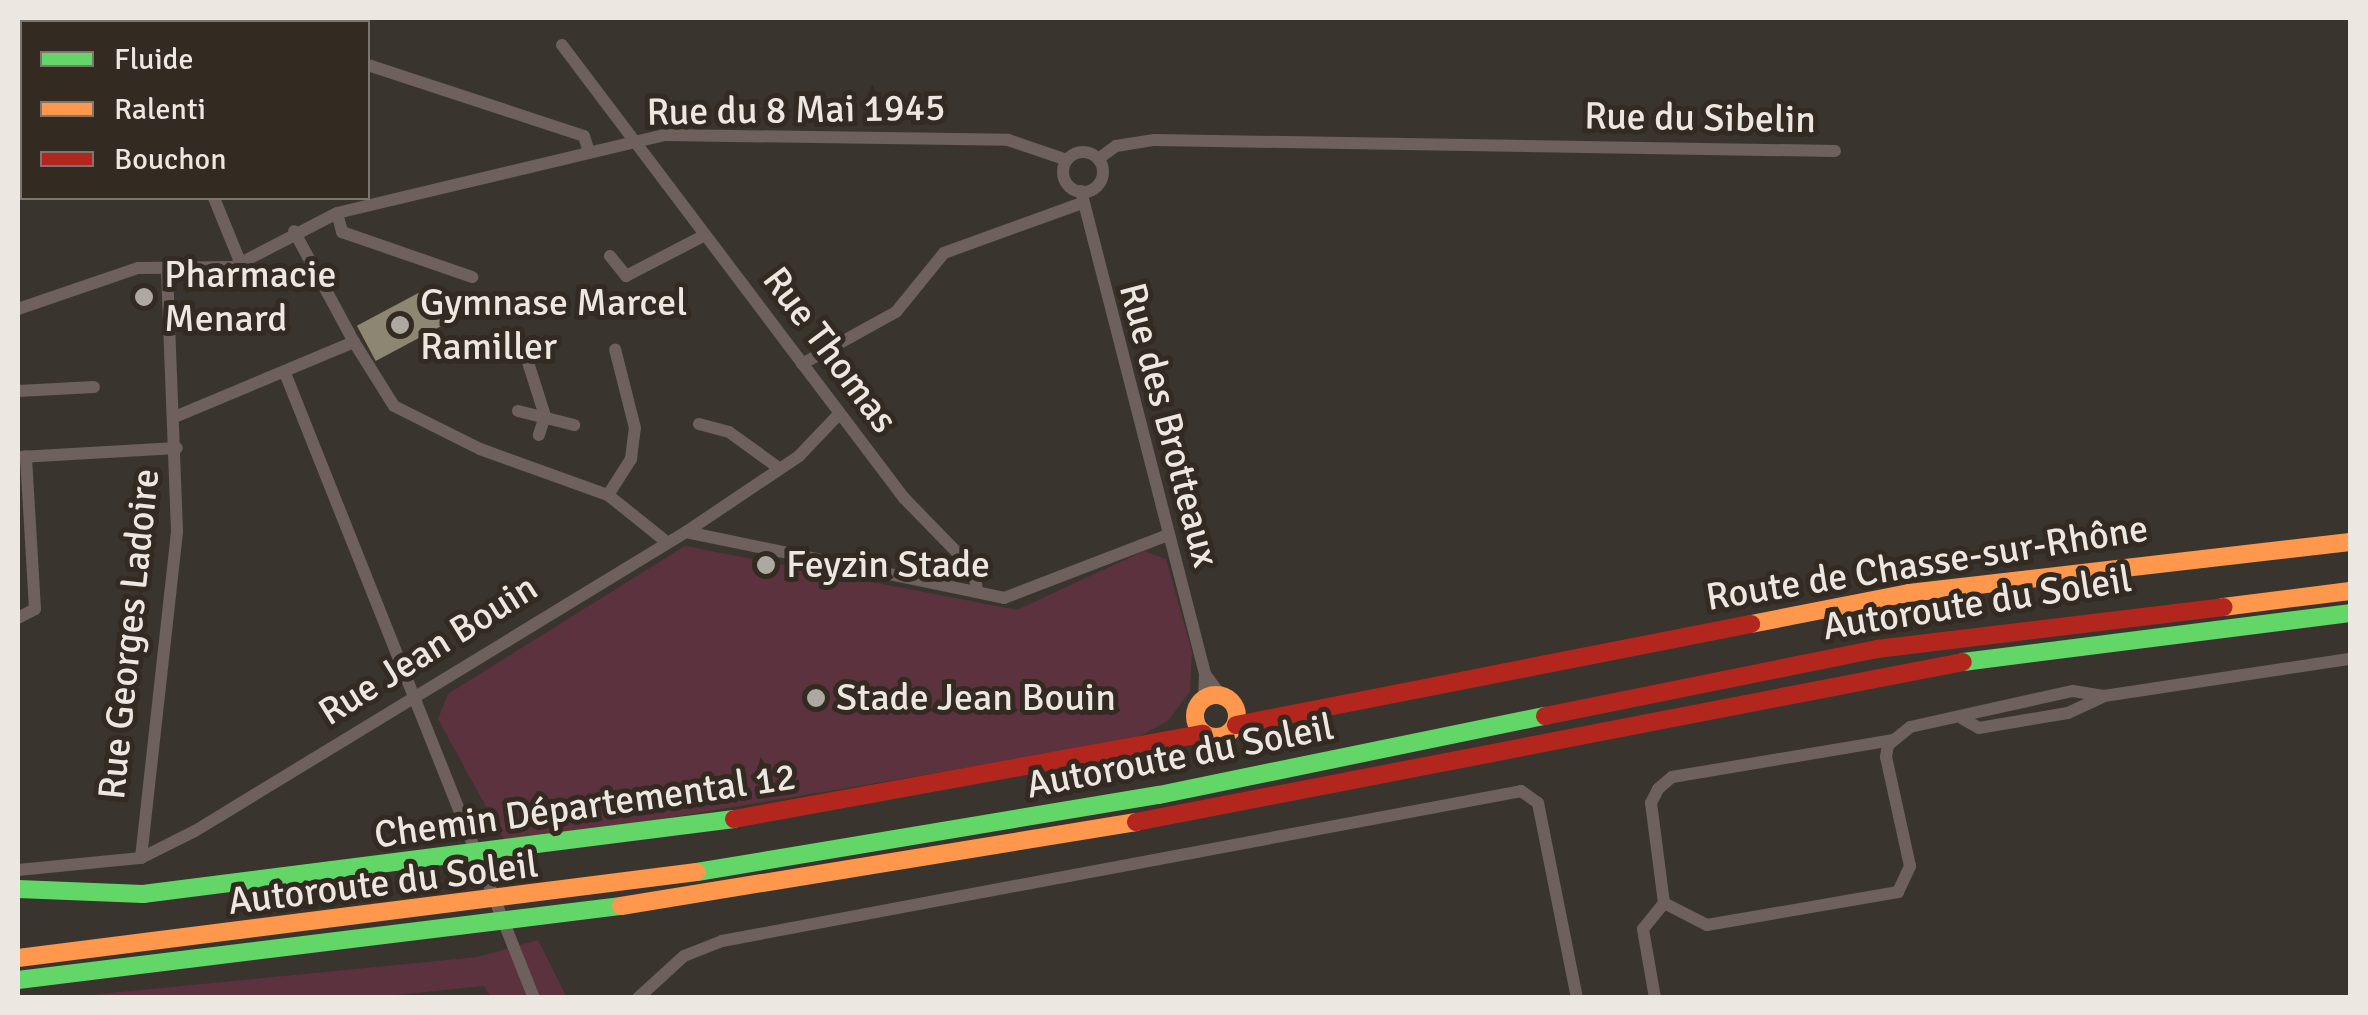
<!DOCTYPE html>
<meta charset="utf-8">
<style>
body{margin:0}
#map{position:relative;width:2368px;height:1015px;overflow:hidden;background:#3a342f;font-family:Signika,sans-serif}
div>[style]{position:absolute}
.green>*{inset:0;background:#5d323f}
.building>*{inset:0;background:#8c8672;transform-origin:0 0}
.street>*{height:12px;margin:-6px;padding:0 6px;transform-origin:6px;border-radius:6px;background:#6d605d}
.street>.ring{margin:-6px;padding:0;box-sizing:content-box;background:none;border:12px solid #6d605d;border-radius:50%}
.fast>*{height:18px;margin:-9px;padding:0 9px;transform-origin:9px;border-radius:9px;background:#63d668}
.slow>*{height:18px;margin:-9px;padding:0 9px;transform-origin:9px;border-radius:9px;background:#ff974d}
.slow>.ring{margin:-9px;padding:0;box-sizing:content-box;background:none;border:18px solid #ff974d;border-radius:50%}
.jam>*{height:18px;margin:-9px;padding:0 9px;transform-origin:9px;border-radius:9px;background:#b3261e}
.dots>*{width:28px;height:28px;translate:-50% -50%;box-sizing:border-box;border:5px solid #332a21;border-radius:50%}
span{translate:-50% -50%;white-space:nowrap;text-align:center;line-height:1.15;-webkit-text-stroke:10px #332a21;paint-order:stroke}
.street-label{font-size:38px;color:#ede7e1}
.poi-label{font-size:38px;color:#ede7e1}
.left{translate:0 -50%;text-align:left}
.frame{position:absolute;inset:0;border:20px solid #ede7e1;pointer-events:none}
.legend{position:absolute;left:20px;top:20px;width:350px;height:180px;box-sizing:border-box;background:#332a21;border:2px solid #7d766e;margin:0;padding:12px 18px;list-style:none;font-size:30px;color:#ede7e1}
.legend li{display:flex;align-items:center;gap:20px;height:50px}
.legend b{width:50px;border:2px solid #7d766e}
</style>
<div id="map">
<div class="green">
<div style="clip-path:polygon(685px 546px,1017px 610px,1144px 551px,1166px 559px,1192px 652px,1190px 691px,1168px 721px,1132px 740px,507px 845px,438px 719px,448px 694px)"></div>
<div style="clip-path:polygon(538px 940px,567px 998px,491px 997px,484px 986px,365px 998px,60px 998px,478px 957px)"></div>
</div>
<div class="building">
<div style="left:424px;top:290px;width:40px;height:76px;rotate:62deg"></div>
</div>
<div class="street">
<div style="left:223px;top:18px;width:16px;rotate:14deg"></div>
<div style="left:163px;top:22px;width:4px;rotate:-76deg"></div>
<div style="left:562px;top:45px;width:568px;rotate:52.95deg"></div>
<div style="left:904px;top:498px;width:100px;rotate:45.8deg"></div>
<div style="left:974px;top:570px;width:21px;rotate:82deg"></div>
<div style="left:368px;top:65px;width:227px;rotate:18.2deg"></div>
<div style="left:584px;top:136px;width:17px;rotate:73deg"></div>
<div style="left:18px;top:76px;width:4px"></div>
<div class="ring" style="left:1063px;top:152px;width:28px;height:28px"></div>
<div style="left:1098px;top:159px;width:22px;rotate:-36deg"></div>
<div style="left:1116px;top:146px;width:39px;rotate:-9deg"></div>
<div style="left:1155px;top:140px;width:680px;rotate:0.93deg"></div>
<div style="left:1081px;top:191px;width:499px;rotate:75.6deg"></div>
<div style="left:1205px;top:674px;width:25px;rotate:92deg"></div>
<div style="left:214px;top:198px;width:71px;rotate:67.8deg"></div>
<div style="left:337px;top:213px;width:20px;rotate:75deg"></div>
<div style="left:342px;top:232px;width:138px;rotate:19.1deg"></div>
<div style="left:610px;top:256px;width:26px;rotate:51deg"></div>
<div style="left:626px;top:276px;width:89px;rotate:-27.4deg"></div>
<div style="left:18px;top:309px;width:127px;rotate:-18.9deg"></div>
<div style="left:138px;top:268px;width:95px;rotate:-0.6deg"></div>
<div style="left:233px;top:267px;width:117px;rotate:-27.4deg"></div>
<div style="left:337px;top:213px;width:337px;rotate:-13.4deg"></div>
<div style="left:665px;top:135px;width:343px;rotate:0.8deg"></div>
<div style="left:1008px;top:140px;width:62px;rotate:18.7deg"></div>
<div style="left:354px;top:342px;width:75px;rotate:58deg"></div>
<div style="left:394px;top:406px;width:96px;rotate:26.6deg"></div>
<div style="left:480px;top:449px;width:136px;rotate:19.8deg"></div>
<div style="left:608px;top:495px;width:70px;rotate:38.7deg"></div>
<div style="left:513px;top:356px;width:13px"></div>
<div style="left:526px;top:356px;width:63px;rotate:72.4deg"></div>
<div style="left:545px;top:416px;width:20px;rotate:108deg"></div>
<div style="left:802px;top:364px;width:107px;rotate:-29deg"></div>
<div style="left:896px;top:312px;width:76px;rotate:-50.9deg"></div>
<div style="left:944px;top:253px;width:144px;rotate:-19.9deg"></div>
<div style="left:285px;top:373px;width:673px;rotate:68.28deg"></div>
<div style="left:18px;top:391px;width:76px;rotate:-3deg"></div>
<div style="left:518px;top:411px;width:58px;rotate:14deg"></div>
<div style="left:177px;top:416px;width:192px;rotate:-22.7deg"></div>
<div style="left:354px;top:342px;width:126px;rotate:-118.4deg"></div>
<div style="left:699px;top:424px;width:31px;rotate:15deg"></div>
<div style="left:729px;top:432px;width:62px;rotate:35.8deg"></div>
<div style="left:20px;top:457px;width:157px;rotate:-3.3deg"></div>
<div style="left:608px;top:495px;width:43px;rotate:-57.4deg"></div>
<div style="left:631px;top:459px;width:31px;rotate:-83deg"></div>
<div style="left:635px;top:428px;width:81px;rotate:-104.2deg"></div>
<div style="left:686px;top:532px;width:325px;rotate:11.7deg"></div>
<div style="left:1004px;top:598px;width:176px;rotate:-21deg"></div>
<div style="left:18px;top:618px;width:19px;rotate:-28deg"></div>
<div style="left:35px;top:609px;width:153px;rotate:-93.4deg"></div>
<div style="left:1205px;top:674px;width:26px;rotate:54deg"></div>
<div style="left:1963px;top:719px;width:18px;rotate:29deg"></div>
<div style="left:1979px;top:728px;width:90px;rotate:-9.6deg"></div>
<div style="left:2068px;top:713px;width:38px;rotate:-25deg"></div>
<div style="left:141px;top:858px;width:329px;rotate:-83.7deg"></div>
<div style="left:177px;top:531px;width:261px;rotate:-92.2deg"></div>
<div style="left:18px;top:870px;width:124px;rotate:-5.6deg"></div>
<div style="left:141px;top:858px;width:60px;rotate:-26.6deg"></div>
<div style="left:195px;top:831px;width:575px;rotate:-31.34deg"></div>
<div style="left:686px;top:532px;width:136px;rotate:-33.9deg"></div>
<div style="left:799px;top:456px;width:59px;rotate:-46.4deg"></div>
<div style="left:1664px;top:903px;width:48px;rotate:27.1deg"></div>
<div style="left:1707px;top:925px;width:194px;rotate:-9.8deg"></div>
<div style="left:1898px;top:892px;width:29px;rotate:-65deg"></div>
<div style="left:1910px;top:866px;width:112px;rotate:-102.4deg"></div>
<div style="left:1886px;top:757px;width:12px;rotate:-81deg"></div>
<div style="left:1888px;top:745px;width:28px;rotate:-39deg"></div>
<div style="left:1910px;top:727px;width:167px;rotate:-12.5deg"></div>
<div style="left:2073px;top:691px;width:31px;rotate:9deg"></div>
<div style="left:2104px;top:696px;width:249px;rotate:-8.6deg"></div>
<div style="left:638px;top:998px;width:62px;rotate:-42.4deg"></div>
<div style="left:684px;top:956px;width:41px;rotate:-21.5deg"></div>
<div style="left:722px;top:941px;width:813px;rotate:-10.63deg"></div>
<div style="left:1521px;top:791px;width:21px;rotate:35deg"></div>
<div style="left:1538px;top:803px;width:199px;rotate:78.7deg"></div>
<div style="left:1655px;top:998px;width:70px;rotate:-99.9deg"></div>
<div style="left:1643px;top:929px;width:33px;rotate:-51deg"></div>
<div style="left:1664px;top:903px;width:101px;rotate:-97.4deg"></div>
<div style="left:1651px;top:803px;width:16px;rotate:-63deg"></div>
<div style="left:1658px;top:789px;width:18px;rotate:-41deg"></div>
<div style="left:1672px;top:777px;width:223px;rotate:-9.5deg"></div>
</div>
<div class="fast">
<div style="left:1963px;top:662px;width:390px;rotate:-7.2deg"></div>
<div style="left:697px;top:872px;width:468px;rotate:-9.5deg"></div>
<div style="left:1159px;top:795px;width:394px;rotate:-11.6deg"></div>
<div style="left:18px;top:889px;width:125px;rotate:2.3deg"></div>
<div style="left:143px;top:894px;width:596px;rotate:-7.23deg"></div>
<div style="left:18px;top:980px;width:608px;rotate:-7deg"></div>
</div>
<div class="slow">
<div style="left:2223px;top:607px;width:128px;rotate:-7.2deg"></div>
<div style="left:1751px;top:624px;width:161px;rotate:-11.1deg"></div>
<div style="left:1909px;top:593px;width:444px;rotate:-6.6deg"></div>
<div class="ring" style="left:1195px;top:695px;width:24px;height:24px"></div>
<div style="left:621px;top:906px;width:522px;rotate:-9.26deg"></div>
<div style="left:18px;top:958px;width:684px;rotate:-7.22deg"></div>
</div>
<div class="jam">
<div style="left:1545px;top:716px;width:339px;rotate:-11.4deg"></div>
<div style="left:1877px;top:649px;width:349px;rotate:-6.9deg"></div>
<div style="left:1236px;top:725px;width:525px;rotate:-11.1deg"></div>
<div style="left:734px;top:819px;width:477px;rotate:-10.3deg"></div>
<div style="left:1136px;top:822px;width:842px;rotate:-10.95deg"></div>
</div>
<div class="dots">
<div style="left:144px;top:297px;background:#aea8a3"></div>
<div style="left:400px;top:325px;background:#aea8a3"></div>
<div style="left:766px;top:565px;background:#aea8a3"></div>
<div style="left:816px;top:698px;background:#aea8a3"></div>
</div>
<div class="street-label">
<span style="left:796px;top:110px;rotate:-1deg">Rue du 8 Mai 1945</span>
<span style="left:1700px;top:118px;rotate:1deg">Rue du Sibelin</span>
<span style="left:830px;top:350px;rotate:53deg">Rue Thomas</span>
<span style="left:1169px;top:425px;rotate:75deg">Rue des Brotteaux</span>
<span style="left:1927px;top:563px;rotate:-9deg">Route de Chasse-sur-Rhône</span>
<span style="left:1977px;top:603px;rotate:-9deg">Autoroute du Soleil</span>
<span style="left:129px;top:634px;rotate:-84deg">Rue Georges Ladoire</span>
<span style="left:428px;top:650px;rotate:-32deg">Rue Jean Bouin</span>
<span style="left:1180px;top:756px;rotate:-11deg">Autoroute du Soleil</span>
<span style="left:585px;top:806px;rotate:-8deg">Chemin Départemental 12</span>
<span style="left:383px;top:883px;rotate:-7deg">Autoroute du Soleil</span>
</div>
<div class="poi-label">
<span class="left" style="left:164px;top:297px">Pharmacie<br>Menard</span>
<span class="left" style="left:420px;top:325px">Gymnase Marcel<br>Ramiller</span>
<span class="left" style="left:786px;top:565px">Feyzin Stade</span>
<span class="left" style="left:836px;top:698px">Stade Jean Bouin</span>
</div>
<div class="frame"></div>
<ul class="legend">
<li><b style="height:12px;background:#63d668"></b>Fluide</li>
<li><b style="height:12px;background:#ff974d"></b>Ralenti</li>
<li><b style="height:12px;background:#b3261e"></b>Bouchon</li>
</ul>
</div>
